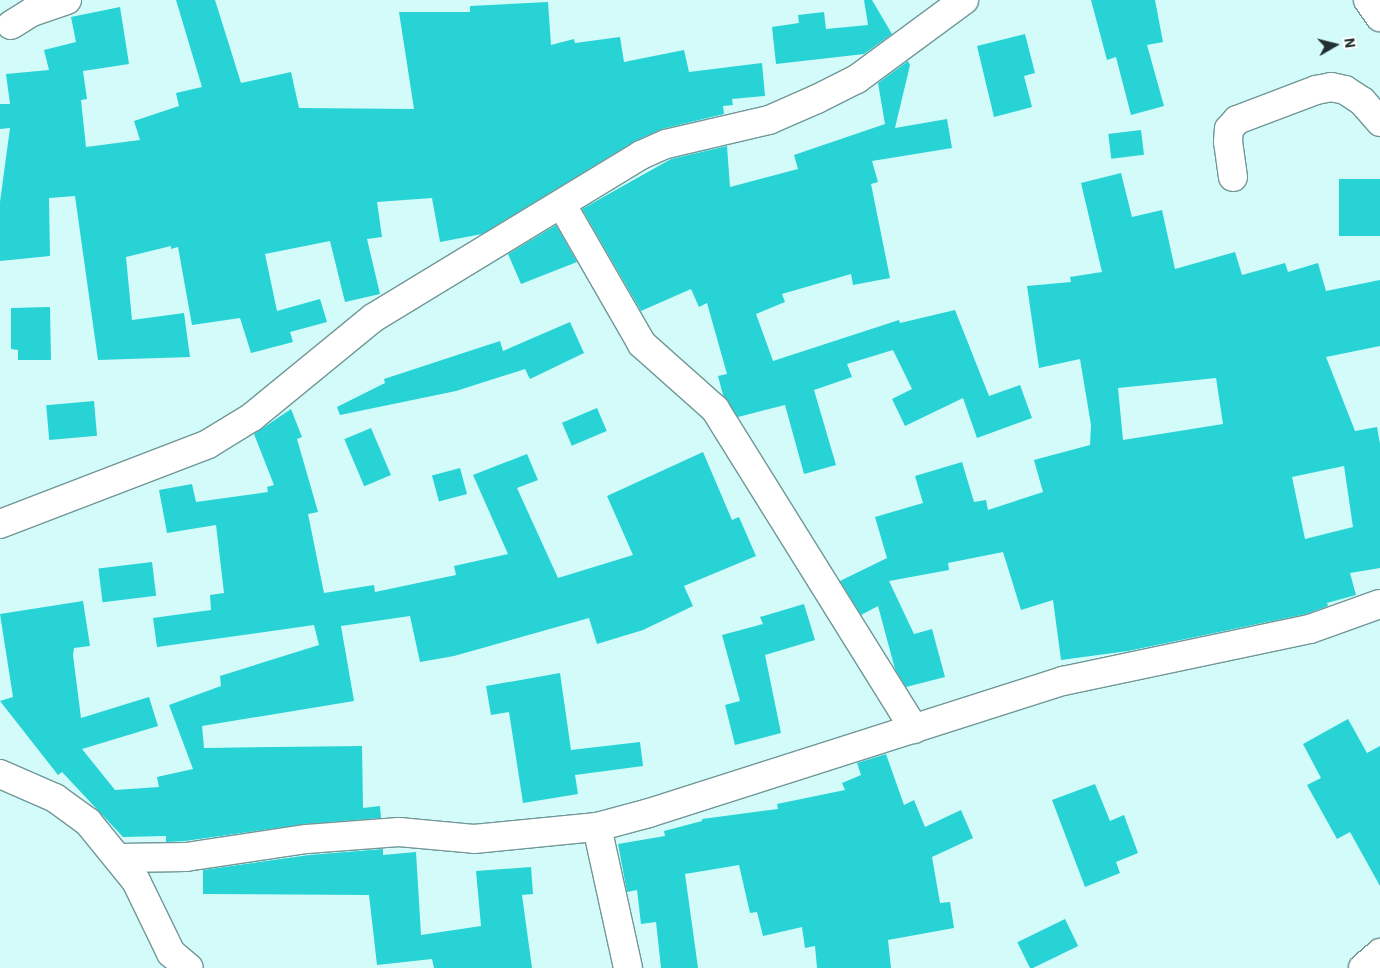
<!DOCTYPE html>
<style>
body{margin:0}
#map{position:relative;width:1380px;height:968px;overflow:hidden;background:#d2fbfa;font-family:"IBM Plex Sans",sans-serif}
div>[style]{position:absolute}
.building>*{inset:0;background:#28d3d5;transform-origin:0 0}
.roads{filter:drop-shadow(1px 0 #719797) drop-shadow(-1px 0 #719797) drop-shadow(0 1px #719797) drop-shadow(0 -1px #719797)}
.minor>*{height:28px;margin:-14px;padding:0 14px;transform-origin:14px;border-radius:14px;background:#fff}
span{translate:-50% -50%;white-space:nowrap;text-align:center;line-height:1.15;-webkit-text-stroke:4.5px #fefefe;paint-order:stroke}
.north{position:absolute;left:1310px;top:20px;width:50px;height:50px;-webkit-text-stroke:4px #fefefe;paint-order:stroke;rotate:82deg;font-size:14px;font-weight:700;line-height:20px;text-align:center;color:#213131}
.north::after{content:'';display:block;margin:auto;width:18px;height:22px;background:#213131;clip-path:polygon(50% 0,100% 100%,50% 72%,0 100%)}
</style>
<div id="map">
<div class="building">
<div style="clip-path:polygon(176px 0,215px 0,241px 83px,291px 72px,299px 108px,414px 109px,399px 12px,470px 12px,470px 6px,548px 2px,551px 45px,574px 39px,575px 43px,620px 37px,624px 62px,684px 50px,689px 72px,762px 63px,765px 96px,732px 99px,733px 105px,723px 106px,724px 114px,662px 129px,635px 141px,482px 234px,440px 242px,432px 198px,377px 202px,382px 237px,367px 239px,380px 294px,345px 302px,330px 241px,265px 254px,277px 311px,320px 299px,327px 322px,290px 332px,293px 342px,251px 353px,240px 318px,192px 325px,178px 247px,171px 249px,171px 246px,126px 257px,132px 320px,184px 313px,190px 357px,98px 360px,75px 196px,49px 198px,50px 256px,0 261px,0 202px,10px 128px,0 129px,0 104px,10px 104px,6px 74px,49px 70px,44px 50px,76px 42px,71px 17px,120px 7px,129px 64px,83px 71px,87px 99px,81px 100px,86px 147px,140px 140px,134px 121px,179px 106px,176px 93px,202px 87px)"></div>
<div style="clip-path:polygon(864px 0,872px 0,892px 34px,864px 54px,776px 64px,772px 27px,799px 23px,798px 15px,824px 12px,826px 29px,868px 25px)"></div>
<div style="clip-path:polygon(1091px 0,1155px 0,1163px 42px,1147px 45px,1164px 106px,1131px 115px,1116px 57px,1107px 60px)"></div>
<div style="clip-path:polygon(1025px 34px,1035px 73px,1024px 76px,1032px 107px,994px 117px,977px 46px)"></div>
<div style="clip-path:polygon(908px 61px,910px 65px,895px 128px,947px 119px,952px 148px,872px 161px,878px 182px,871px 184px,890px 278px,853px 285px,851px 274px,782px 294px,785px 302px,756px 314px,773px 361px,899px 320px,900px 323px,955px 310px,989px 396px,1020px 385px,1032px 418px,977px 438px,963px 398px,905px 426px,892px 399px,912px 389px,893px 350px,847px 364px,852px 377px,814px 390px,836px 465px,804px 474px,785px 405px,738px 417px,723px 395px,718px 376px,727px 374px,707px 303px,699px 307px,691px 289px,641px 311px,582px 209px,671px 159px,727px 146px,730px 187px,798px 169px,794px 155px,885px 124px,878px 83px)"></div>
<div style="left:1141px;top:130px;width:25px;height:33px;rotate:83deg"></div>
<div style="clip-path:polygon(evenodd,1121px 173px,1132px 217px,1162px 210px,1175px 269px,1235px 252px,1242px 275px,1285px 263px,1288px 272px,1318px 263px,1326px 291px,1380px 280px,1380px 346px,1326px 357px,1355px 431px,1377px 427px,1380px 444px,1380px 568px,1350px 573px,1356px 595px,1327px 603px,1328px 606px,1306px 614px,1128px 651px,1061px 660px,1053px 600px,1021px 610px,1003px 552px,948px 563px,949px 570px,889px 581px,914px 634px,932px 629px,945px 677px,906px 687px,895px 669px,878px 606px,861px 615px,840px 581px,887px 558px,875px 517px,923px 503px,915px 476px,962px 462px,974px 502px,986px 500px,988px 510px,1043px 492px,1034px 460px,1090px 445px,1091px 425px,1080px 359px,1039px 368px,1027px 286px,1071px 282px,1070px 277px,1102px 272px,1081px 183px,1121px 173px,1216px 378px,1223px 424px,1123px 440px,1118px 388px,1216px 378px,1121px 173px,1344px 466px,1353px 527px,1305px 539px,1292px 477px,1344px 466px)"></div>
<div style="left:1380px;top:179px;width:57px;height:41px;rotate:90deg"></div>
<div style="clip-path:polygon(556px 225px,577px 262px,521px 284px,508px 254px)"></div>
<div style="clip-path:polygon(50px 307px,51px 360px,18px 360px,18px 350px,11px 349px,11px 308px)"></div>
<div style="clip-path:polygon(570px 322px,584px 353px,530px 379px,525px 369px,456px 391px,340px 415px,337px 407px,385px 383px,384px 379px,500px 341px,503px 351px)"></div>
<div style="left:94px;top:401px;width:35px;height:48px;rotate:85deg"></div>
<div style="left:597px;top:408px;width:25px;height:38px;rotate:67deg"></div>
<div style="clip-path:polygon(291px 409px,302px 437px,297px 439px,318px 512px,308px 514px,324px 593px,374px 585px,375px 592px,456px 575px,454px 566px,508px 554px,473px 475px,527px 454px,538px 480px,517px 488px,558px 578px,633px 555px,607px 496px,703px 452px,732px 520px,739px 517px,756px 556px,684px 586px,693px 606px,643px 630px,597px 644px,589px 618px,454px 656px,420px 662px,410px 616px,341px 626px,354px 701px,202px 726px,204px 748px,362px 746px,363px 808px,380px 806px,381px 818px,305px 824px,185px 841px,166px 842px,166px 836px,123px 837px,62px 772px,58px 775px,0 701px,13px 697px,0 614px,83px 601px,90px 646px,74px 648px,73px 655px,81px 718px,149px 697px,158px 726px,82px 749px,115px 790px,159px 787px,157px 777px,193px 769px,169px 705px,221px 686px,220px 676px,319px 645px,314px 625px,157px 647px,153px 618px,211px 610px,210px 595px,224px 593px,216px 525px,167px 533px,159px 490px,192px 484px,196px 502px,268px 492px,267px 487px,274px 485px,254px 434px)"></div>
<div style="left:371px;top:428px;width:51px;height:29px;rotate:67deg"></div>
<div style="left:460px;top:468px;width:27px;height:29px;rotate:75deg"></div>
<div style="left:152px;top:562px;width:34px;height:54px;rotate:83deg"></div>
<div style="clip-path:polygon(804px 604px,815px 640px,765px 655px,781px 733px,735px 745px,725px 705px,740px 701px,722px 635px,763px 624px,760px 617px)"></div>
<div style="clip-path:polygon(560px 673px,571px 750px,640px 742px,643px 766px,575px 775px,578px 794px,523px 803px,509px 712px,491px 715px,486px 686px)"></div>
<div style="clip-path:polygon(1348px 719px,1367px 753px,1380px 746px,1380px 886px,1350px 832px,1337px 839px,1307px 785px,1321px 778px,1303px 744px)"></div>
<div style="clip-path:polygon(886px 754px,904px 805px,914px 800px,925px 827px,961px 810px,973px 838px,932px 857px,940px 903px,950px 902px,954px 928px,888px 940px,891px 968px,817px 968px,815px 946px,805px 948px,802px 927px,763px 936px,757px 912px,750px 913px,739px 865px,685px 874px,698px 968px,661px 968px,656px 922px,641px 924px,637px 890px,627px 892px,618px 844px,665px 836px,664px 831px,702px 821px,702px 819px,778px 809px,777px 804px,845px 790px,842px 783px,861px 775px,857px 763px)"></div>
<div style="clip-path:polygon(1095px 784px,1110px 821px,1124px 815px,1138px 853px,1116px 862px,1120px 873px,1085px 887px,1052px 800px)"></div>
<div style="clip-path:polygon(383px 849px,383px 855px,416px 852px,421px 935px,481px 926px,476px 871px,531px 867px,533px 894px,522px 895px,532px 968px,434px 968px,432px 959px,377px 965px,369px 895px,203px 894px,203px 870px,309px 855px)"></div>
<div style="left:1065px;top:919px;width:30px;height:53px;rotate:64deg"></div>
</div>
<div class="roads">
<div class="minor">
<div style="left:1368px;top:0;width:21px;rotate:55deg"></div>
<div style="left:11px;top:25px;width:25px;rotate:-32deg"></div>
<div style="left:32px;top:12px;width:37px;rotate:-19deg"></div>
<div style="left:1233px;top:177px;width:35px;rotate:-98deg"></div>
<div style="left:1228px;top:142px;width:13px;rotate:-86deg"></div>
<div style="left:1229px;top:129px;width:12px;rotate:-48deg"></div>
<div style="left:1237px;top:120px;width:85px;rotate:-20.8deg"></div>
<div style="left:1316px;top:90px;width:15px;rotate:-11deg"></div>
<div style="left:1331px;top:87px;width:14px;rotate:12deg"></div>
<div style="left:1345px;top:90px;width:20px;rotate:33deg"></div>
<div style="left:1362px;top:101px;width:28px;rotate:49deg"></div>
<div style="left:562px;top:205px;width:160px;rotate:60.1deg"></div>
<div style="left:642px;top:344px;width:98px;rotate:41.7deg"></div>
<div style="left:715px;top:409px;width:377px;rotate:58.1deg"></div>
<div style="left:0;top:524px;width:223px;rotate:-21deg"></div>
<div style="left:208px;top:444px;width:52px;rotate:-31.5deg"></div>
<div style="left:252px;top:417px;width:156px;rotate:-39.3deg"></div>
<div style="left:373px;top:318px;width:314px;rotate:-31.3deg"></div>
<div style="left:641px;top:155px;width:27px;rotate:-24deg"></div>
<div style="left:666px;top:144px;width:106px;rotate:-13.1deg"></div>
<div style="left:769px;top:120px;width:52px;rotate:-23.6deg"></div>
<div style="left:817px;top:99px;width:45px;rotate:-26.6deg"></div>
<div style="left:857px;top:79px;width:133px;rotate:-36.4deg"></div>
<div style="left:0;top:774px;width:60px;rotate:23.6deg"></div>
<div style="left:55px;top:798px;width:41px;rotate:36deg"></div>
<div style="left:88px;top:822px;width:76px;rotate:50.9deg"></div>
<div style="left:136px;top:881px;width:80px;rotate:64.1deg"></div>
<div style="left:171px;top:953px;width:23px;rotate:40deg"></div>
<div style="left:597px;top:827px;width:144px;rotate:77.6deg"></div>
<div style="left:118px;top:858px;width:68px;rotate:-0.8deg"></div>
<div style="left:186px;top:857px;width:122px;rotate:-8.5deg"></div>
<div style="left:307px;top:839px;width:92px;rotate:-4.4deg"></div>
<div style="left:399px;top:832px;width:75px;rotate:5.3deg"></div>
<div style="left:474px;top:839px;width:124px;rotate:-5.6deg"></div>
<div style="left:597px;top:827px;width:54px;rotate:-15.1deg"></div>
<div style="left:649px;top:813px;width:435px;rotate:-17.7deg"></div>
<div style="left:1063px;top:681px;width:252px;rotate:-11.9deg"></div>
<div style="left:1310px;top:629px;width:74px;rotate:-19.7deg"></div>
<div style="left:1363px;top:968px;width:23px;rotate:-41deg"></div>
</div>
</div>
<div class="north">N</div>
</div>
